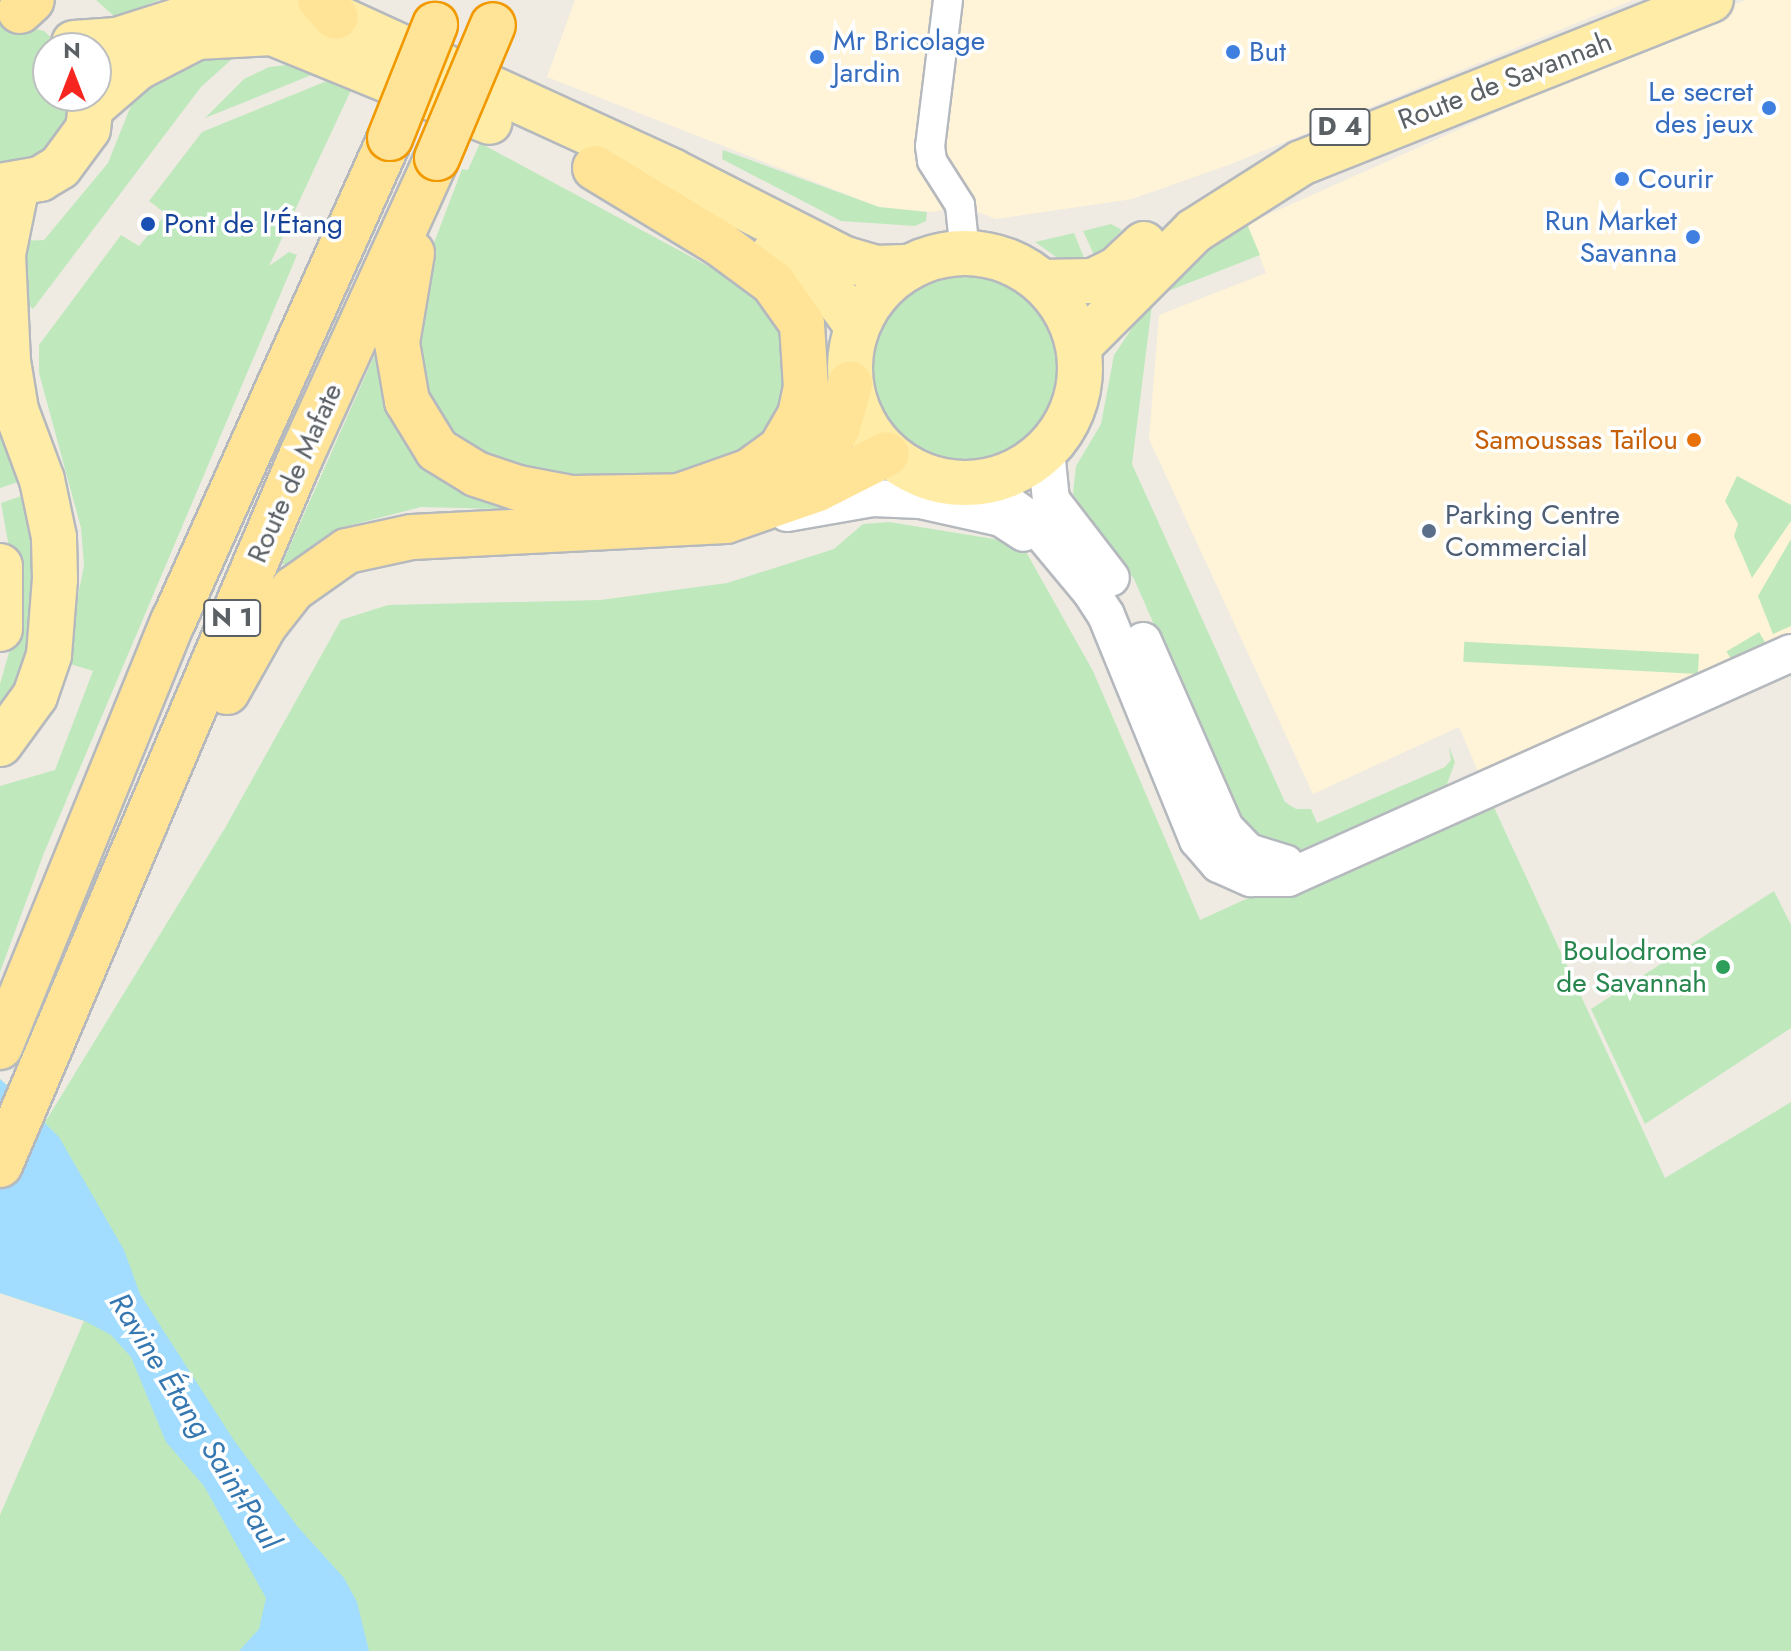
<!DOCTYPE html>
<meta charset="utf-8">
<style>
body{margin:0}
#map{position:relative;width:1791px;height:1651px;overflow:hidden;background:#efebe2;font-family:Jost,sans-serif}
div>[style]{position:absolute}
.commercial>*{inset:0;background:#fff4d7}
.green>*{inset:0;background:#bfe9bd;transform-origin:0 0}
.round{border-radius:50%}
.water>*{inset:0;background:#a2dcff}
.roads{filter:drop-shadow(2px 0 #b5b9be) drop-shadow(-2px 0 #b5b9be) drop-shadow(0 2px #b5b9be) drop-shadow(0 -2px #b5b9be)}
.minor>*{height:28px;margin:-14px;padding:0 14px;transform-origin:14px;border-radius:14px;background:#fff}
.tertiary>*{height:36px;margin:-18px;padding:0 18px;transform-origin:18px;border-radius:18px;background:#fff}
.primary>*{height:44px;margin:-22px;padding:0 22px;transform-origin:22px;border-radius:22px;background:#ffeca7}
.primary>.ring{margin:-22px;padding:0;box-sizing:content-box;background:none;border:44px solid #ffeca7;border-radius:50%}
.trunk>*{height:44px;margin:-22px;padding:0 22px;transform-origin:22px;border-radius:22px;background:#ffe498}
.bridges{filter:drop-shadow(2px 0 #f19900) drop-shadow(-2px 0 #f19900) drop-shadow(0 2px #f19900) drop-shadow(0 -2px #f19900)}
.trunk-bridge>*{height:44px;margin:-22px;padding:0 22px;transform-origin:22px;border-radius:22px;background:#ffe498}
.dots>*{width:22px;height:22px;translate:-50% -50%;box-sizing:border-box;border:4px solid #fff;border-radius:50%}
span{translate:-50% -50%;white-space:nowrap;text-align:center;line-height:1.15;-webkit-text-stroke:7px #fff;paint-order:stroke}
.shield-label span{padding:2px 6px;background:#fff;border:2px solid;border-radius:6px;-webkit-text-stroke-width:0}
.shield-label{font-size:26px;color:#5b6065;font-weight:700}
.shop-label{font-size:28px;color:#366cbe}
.left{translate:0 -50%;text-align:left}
.right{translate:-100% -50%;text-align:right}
.street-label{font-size:28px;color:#5b6065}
.transit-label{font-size:28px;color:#164399}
.food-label{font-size:28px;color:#c56008}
.service-label{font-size:28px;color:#4e5e75}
.leisure-label{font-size:28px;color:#27864d}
.water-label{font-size:30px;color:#3578b1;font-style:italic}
.north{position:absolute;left:32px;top:32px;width:80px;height:80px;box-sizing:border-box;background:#fff;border:2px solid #bdbfc1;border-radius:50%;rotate:0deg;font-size:22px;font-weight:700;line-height:32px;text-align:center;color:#5b6065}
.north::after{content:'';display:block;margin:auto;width:28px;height:36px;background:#f72520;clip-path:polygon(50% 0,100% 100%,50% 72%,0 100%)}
</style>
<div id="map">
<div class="commercial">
<div style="clip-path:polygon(575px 0,1633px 0,1231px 164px,1132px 199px,996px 219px,960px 205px,934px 212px,879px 207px,547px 77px)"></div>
<div style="clip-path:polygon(1746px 0,1791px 0,1791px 648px,1486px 790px,1459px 727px,1313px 794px,1149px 439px,1159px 315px,1266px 273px,1247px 224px,1527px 99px,1527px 83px)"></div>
</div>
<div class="green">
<div style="clip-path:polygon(96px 0,159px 0,115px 17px)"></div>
<div style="clip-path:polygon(0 21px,44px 31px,63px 48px,48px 48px,48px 96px,80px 96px,75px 122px,42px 161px,0 170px)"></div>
<div style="clip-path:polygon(228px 47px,232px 59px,201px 87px,33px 309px,25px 302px,21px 241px,44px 240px,108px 163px,134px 98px,166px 78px,160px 68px)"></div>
<div style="clip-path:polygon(295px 64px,324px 70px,205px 118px,244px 79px,269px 67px)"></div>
<div style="clip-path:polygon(329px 80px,352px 88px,269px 266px,289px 252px,297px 255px,44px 853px,0 972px,0 786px,55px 770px,93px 671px,64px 662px,84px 566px,81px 528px,39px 373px,39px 345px,121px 235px,139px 246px,166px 214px,149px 201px,202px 132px)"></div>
<div style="clip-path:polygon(480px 143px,762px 295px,781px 337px,793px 337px,798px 370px,772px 436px,728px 463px,645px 478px,560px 479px,505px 470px,457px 439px,427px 398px,412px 301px,462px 169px,468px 170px)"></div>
<div style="clip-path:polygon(723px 150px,879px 207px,927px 212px,926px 221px,915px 226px,841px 221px,722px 159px)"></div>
<div style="clip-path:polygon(1111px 224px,1122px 230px,1095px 257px,1083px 231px)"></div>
<div style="clip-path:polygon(1247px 224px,1260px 255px,1153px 297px,1132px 464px,1285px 802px,1296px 809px,1311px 809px,1317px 823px,1445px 767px,1451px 760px,1449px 747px,1455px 762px,1446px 787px,1293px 853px,1251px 845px,1134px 579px,1073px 494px,1076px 466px,1101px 424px,1114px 355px,1153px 297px,1200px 251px)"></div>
<div style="clip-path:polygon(1074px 233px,1085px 260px,1063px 262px,1035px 242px)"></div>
<div class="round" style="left:863px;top:264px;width:204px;height:204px"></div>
<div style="clip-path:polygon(379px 345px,393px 395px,540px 510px,421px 507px,340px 528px,293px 565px,282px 564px)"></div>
<div style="clip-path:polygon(0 407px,24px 480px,0 488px)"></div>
<div style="clip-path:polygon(1737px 476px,1791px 505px,1791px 521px,1752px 578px,1734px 536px,1738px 524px,1725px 501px)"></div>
<div style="clip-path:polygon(30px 493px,44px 642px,0 729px,0 684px,12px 642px,17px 593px,1px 503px)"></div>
<div style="clip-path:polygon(889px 522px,994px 539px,1025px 550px,1093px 671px,1200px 920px,1486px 790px,1665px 1178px,1791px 1102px,1791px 1651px,0 1651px,0 1515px,84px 1321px,0 1293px,0 1079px,47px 1119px,225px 828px,341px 620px,388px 605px,600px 600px,727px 583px,834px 549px,863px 524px)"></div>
<div style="clip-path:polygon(1791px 539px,1791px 626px,1773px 634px,1758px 596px)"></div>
<div style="left:1759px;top:632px;width:12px;height:38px;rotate:59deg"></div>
<div style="left:1699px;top:654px;width:20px;height:235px;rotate:93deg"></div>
<div style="clip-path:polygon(1774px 891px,1791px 925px,1791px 1028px,1645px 1124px,1591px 1009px)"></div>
</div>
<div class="water">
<div style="clip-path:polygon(0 1079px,59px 1137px,124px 1250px,140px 1294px,233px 1439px,297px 1526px,344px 1578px,357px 1602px,369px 1651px,239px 1651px,259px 1629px,266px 1598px,204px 1486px,166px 1442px,131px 1357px,111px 1335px,85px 1321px,0 1293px)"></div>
</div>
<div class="roads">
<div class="minor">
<div style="left:948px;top:0;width:147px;rotate:97deg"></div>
<div style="left:930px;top:146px;width:15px;rotate:82deg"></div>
<div style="left:932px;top:161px;width:52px;rotate:57.5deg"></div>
<div style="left:960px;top:205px;width:48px;rotate:84.1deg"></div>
</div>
<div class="tertiary">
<div style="left:1046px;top:451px;width:49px;rotate:84.2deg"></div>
<div style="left:1051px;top:500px;width:98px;rotate:52.4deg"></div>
<div style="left:979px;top:483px;width:64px;rotate:35.4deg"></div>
<div style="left:1031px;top:520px;width:94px;rotate:50.2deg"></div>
<div style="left:1091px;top:592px;width:27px;rotate:57deg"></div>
<div style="left:1106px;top:615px;width:243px;rotate:67.8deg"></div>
<div style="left:1198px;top:840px;width:32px;rotate:49deg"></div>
<div style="left:1219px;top:864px;width:35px;rotate:24deg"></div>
<div style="left:1251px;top:878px;width:37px"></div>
<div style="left:1288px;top:878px;width:551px;rotate:-24.1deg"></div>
<div style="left:787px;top:513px;width:87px;rotate:-9.9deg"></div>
<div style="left:873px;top:498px;width:47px;rotate:2.4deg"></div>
<div style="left:920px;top:500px;width:83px;rotate:12.5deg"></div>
<div style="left:1001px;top:518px;width:27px;rotate:33deg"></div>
<div style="left:1143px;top:641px;width:204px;rotate:66.3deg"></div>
<div style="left:1225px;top:828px;width:33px;rotate:46deg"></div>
<div style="left:1248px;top:852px;width:39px;rotate:17deg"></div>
</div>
<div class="primary">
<div style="left:74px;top:43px;width:43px;rotate:-4deg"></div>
<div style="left:117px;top:40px;width:99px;rotate:-17.7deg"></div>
<div style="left:211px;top:10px;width:76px;rotate:-2.3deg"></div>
<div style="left:287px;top:7px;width:50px;rotate:11.5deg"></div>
<div style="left:336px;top:17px;width:370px;rotate:24.6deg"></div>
<div style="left:672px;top:171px;width:194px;rotate:27deg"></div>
<div style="left:845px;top:259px;width:32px;rotate:16deg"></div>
<div style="left:876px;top:268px;width:34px;rotate:-2deg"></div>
<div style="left:93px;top:106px;width:58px;rotate:-40.8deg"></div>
<div style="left:137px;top:68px;width:68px;rotate:-27.3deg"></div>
<div style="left:197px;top:37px;width:75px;rotate:-3.1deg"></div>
<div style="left:272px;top:33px;width:235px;rotate:22.2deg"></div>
<div style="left:0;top:186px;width:41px;rotate:-9.9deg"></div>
<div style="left:40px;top:179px;width:23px;rotate:-31deg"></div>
<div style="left:60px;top:167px;width:47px;rotate:-53.6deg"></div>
<div style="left:88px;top:129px;width:33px;rotate:-83deg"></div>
<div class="ring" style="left:850px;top:253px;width:186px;height:186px"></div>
<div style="left:774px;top:253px;width:59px;rotate:30.5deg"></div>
<div style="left:825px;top:283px;width:54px;rotate:53.3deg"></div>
<div style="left:1042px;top:282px;width:51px;rotate:-1.1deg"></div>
<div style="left:1093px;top:281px;width:25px;rotate:-26deg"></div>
<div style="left:1116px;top:270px;width:38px;rotate:-43deg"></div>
<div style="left:1079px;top:346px;width:163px;rotate:-45deg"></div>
<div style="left:1194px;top:231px;width:127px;rotate:-32.4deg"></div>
<div style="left:1301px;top:163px;width:441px;rotate:-21.7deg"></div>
<div style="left:0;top:566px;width:63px;rotate:90deg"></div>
<div style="left:0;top:744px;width:59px;rotate:-53.9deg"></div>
<div style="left:35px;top:696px;width:43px;rotate:-71.1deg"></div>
<div style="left:49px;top:655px;width:76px;rotate:-85.5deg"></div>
<div style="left:55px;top:579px;width:42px;rotate:-91.4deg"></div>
<div style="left:54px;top:537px;width:58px;rotate:-101.9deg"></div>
<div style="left:42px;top:480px;width:75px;rotate:-110.4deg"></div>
<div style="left:16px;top:410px;width:50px;rotate:-99.3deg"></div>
<div style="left:8px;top:361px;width:107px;rotate:-92.7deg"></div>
<div style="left:3px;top:254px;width:70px;rotate:-78.5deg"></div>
</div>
<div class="trunk">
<div style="left:320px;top:0;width:23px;rotate:47deg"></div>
<div style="left:20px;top:11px;width:16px;rotate:-43deg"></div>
<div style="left:595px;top:168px;width:145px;rotate:31.2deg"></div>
<div style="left:719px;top:243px;width:67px;rotate:36.5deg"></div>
<div style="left:773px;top:283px;width:50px;rotate:54.7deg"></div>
<div style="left:802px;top:324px;width:63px;rotate:86.4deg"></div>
<div style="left:806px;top:387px;width:29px;rotate:102deg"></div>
<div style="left:800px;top:415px;width:39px;rotate:120deg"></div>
<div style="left:780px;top:449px;width:37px;rotate:144deg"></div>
<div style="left:750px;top:471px;width:78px;rotate:160.6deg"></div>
<div style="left:412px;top:253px;width:91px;rotate:99.5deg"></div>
<div style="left:397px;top:343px;width:59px;rotate:80.2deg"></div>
<div style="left:407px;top:401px;width:57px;rotate:58.5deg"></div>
<div style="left:437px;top:450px;width:46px;rotate:31.6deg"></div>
<div style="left:476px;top:474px;width:44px;rotate:18.4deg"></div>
<div style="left:518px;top:488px;width:55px;rotate:10.5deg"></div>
<div style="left:572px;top:498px;width:127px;rotate:-0.9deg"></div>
<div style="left:773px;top:480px;width:55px;rotate:-28deg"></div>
<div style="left:822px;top:454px;width:31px;rotate:-59deg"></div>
<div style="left:838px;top:427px;width:45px;rotate:-74.4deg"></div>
<div style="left:227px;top:692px;width:76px;rotate:-60.7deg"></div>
<div style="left:264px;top:626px;width:47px;rotate:-51.9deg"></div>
<div style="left:293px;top:589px;width:66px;rotate:-35.1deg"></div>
<div style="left:347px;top:551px;width:66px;rotate:-12.2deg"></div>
<div style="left:412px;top:537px;width:314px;rotate:-2.9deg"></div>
<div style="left:726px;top:521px;width:97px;rotate:-19.2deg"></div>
<div style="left:818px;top:489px;width:77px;rotate:-26.9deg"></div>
<div style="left:0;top:1047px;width:459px;rotate:-67.9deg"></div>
<div style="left:173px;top:622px;width:530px;rotate:-65.85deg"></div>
<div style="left:0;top:1165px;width:772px;rotate:-66.99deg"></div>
<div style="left:302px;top:454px;width:325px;rotate:-65.5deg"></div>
</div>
</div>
<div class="bridges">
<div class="trunk-bridge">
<div style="left:390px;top:138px;width:122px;rotate:-68.3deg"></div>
<div style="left:437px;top:158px;width:144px;rotate:-67.2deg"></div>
</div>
</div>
<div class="dots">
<div style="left:1233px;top:52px;background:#3f7fe0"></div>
<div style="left:817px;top:57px;background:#3f7fe0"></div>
<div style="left:1769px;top:108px;background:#3f7fe0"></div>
<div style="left:1622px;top:179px;background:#3f7fe0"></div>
<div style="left:148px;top:224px;background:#1a4fb4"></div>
<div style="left:1693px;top:237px;background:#3f7fe0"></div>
<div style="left:1694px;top:440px;background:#e8710a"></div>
<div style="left:1429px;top:531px;background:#5c6f8a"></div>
<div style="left:1723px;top:967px;background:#2e9e5b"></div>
</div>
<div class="shield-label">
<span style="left:1340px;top:127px">D 4</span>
<span style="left:232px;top:618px">N 1</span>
</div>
<div class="shop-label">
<span class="left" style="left:833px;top:57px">Mr Bricolage<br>Jardin</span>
<span class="left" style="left:1249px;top:52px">But</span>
<span class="right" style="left:1753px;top:108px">Le secret<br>des jeux</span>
<span class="left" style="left:1638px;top:179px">Courir</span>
<span class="right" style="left:1677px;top:237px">Run Market<br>Savanna</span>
</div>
<div class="street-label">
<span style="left:1505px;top:81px;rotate:-21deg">Route de Savannah</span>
<span style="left:295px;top:473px;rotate:-66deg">Route de Mafate</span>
</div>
<div class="transit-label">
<span class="left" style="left:164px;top:224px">Pont de l'Étang</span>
</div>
<div class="food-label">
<span class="right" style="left:1678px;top:440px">Samoussas Taïlou</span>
</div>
<div class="service-label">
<span class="left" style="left:1445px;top:531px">Parking Centre<br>Commercial</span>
</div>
<div class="leisure-label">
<span class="right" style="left:1707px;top:967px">Boulodrome<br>de Savannah</span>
</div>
<div class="water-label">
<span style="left:195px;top:1421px;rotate:58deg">Ravine Étang Saint-Paul</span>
</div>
<div class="north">N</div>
</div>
